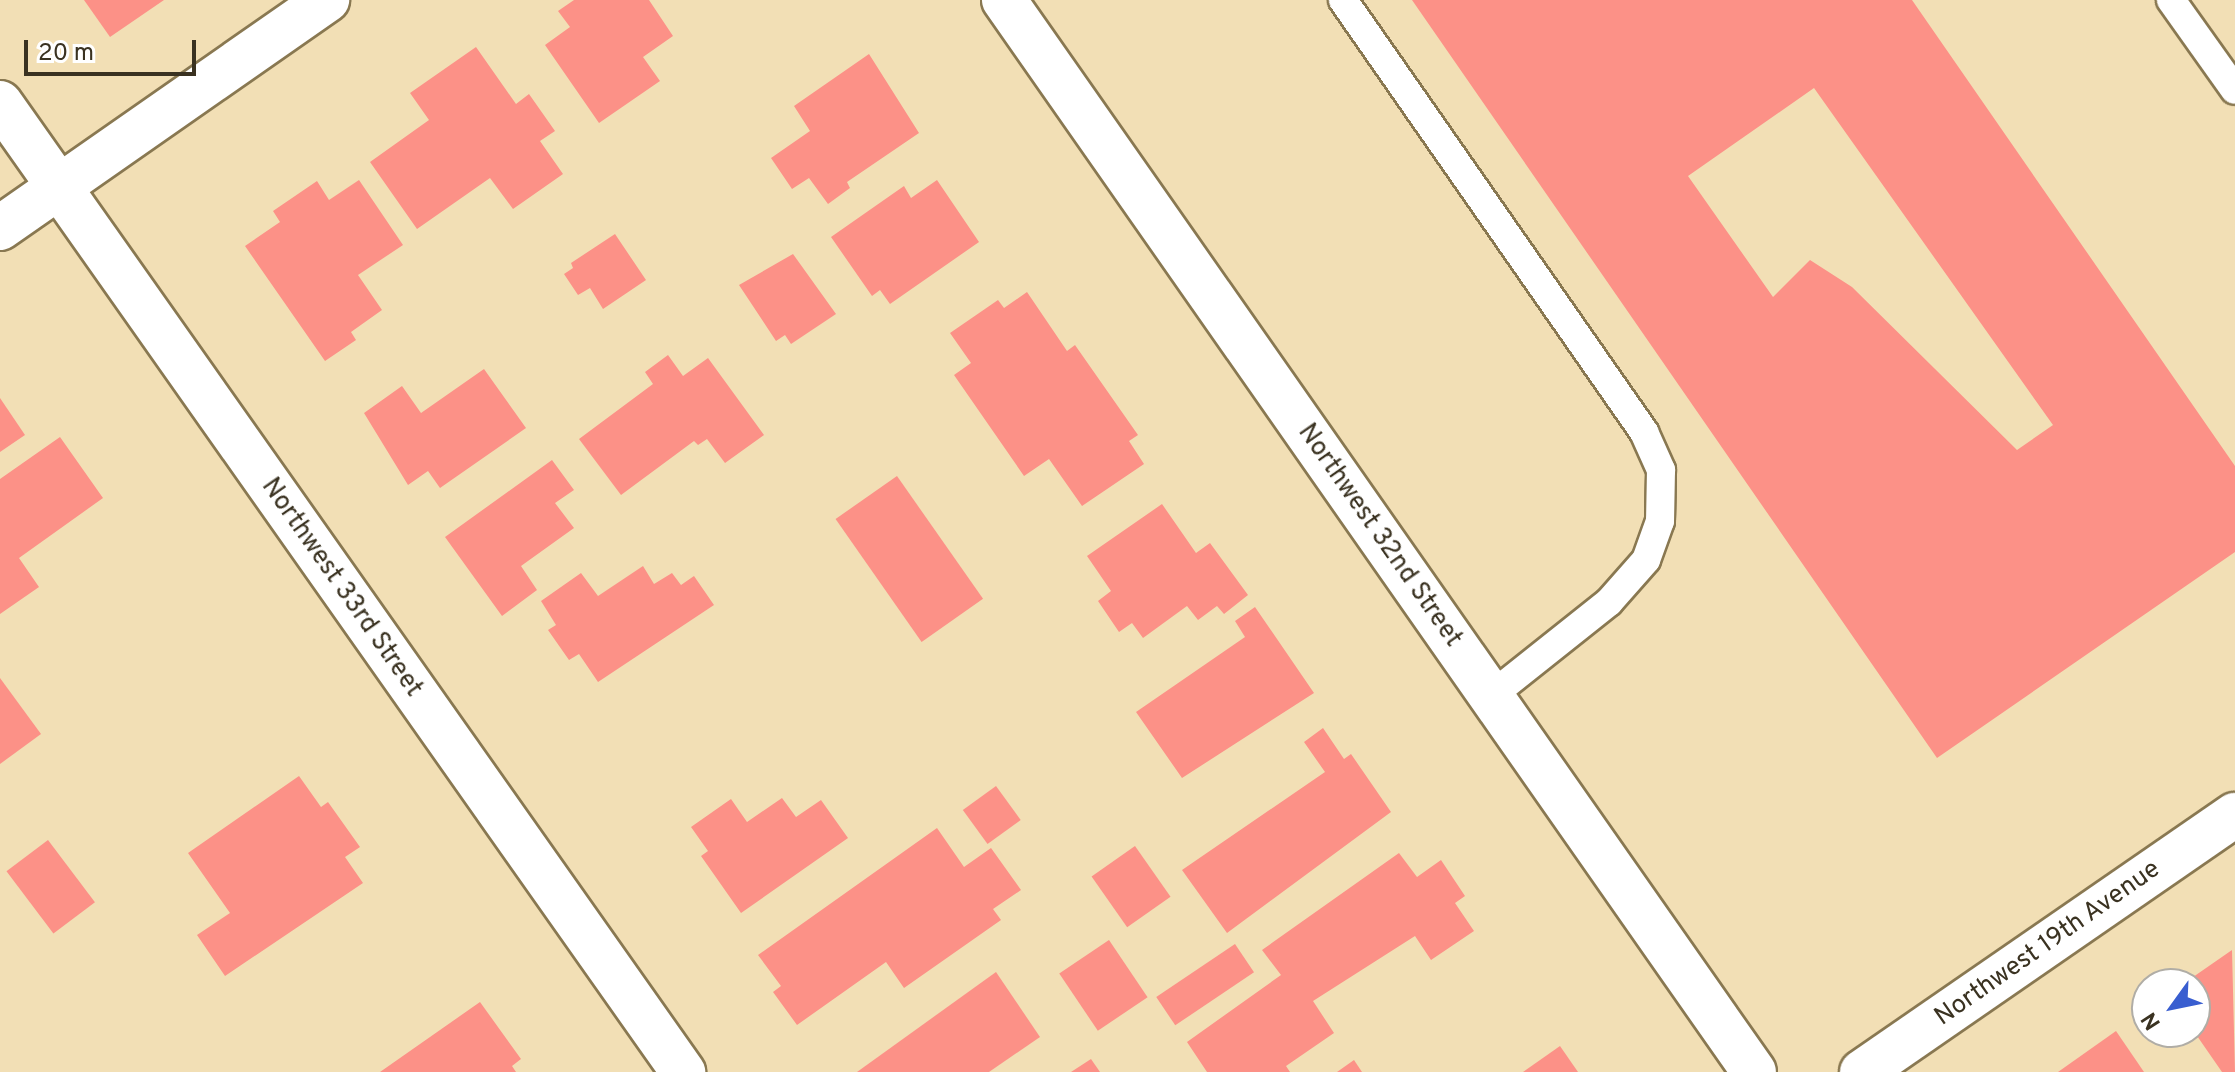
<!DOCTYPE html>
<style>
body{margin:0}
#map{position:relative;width:2235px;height:1072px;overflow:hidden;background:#f2dfb5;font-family:Overpass,sans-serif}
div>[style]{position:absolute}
.building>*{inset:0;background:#fc9187;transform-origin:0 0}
.roads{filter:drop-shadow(2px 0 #897851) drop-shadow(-2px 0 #897851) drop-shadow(0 2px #897851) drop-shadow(0 -2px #897851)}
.lane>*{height:28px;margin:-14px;padding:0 14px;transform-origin:14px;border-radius:14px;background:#fff}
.street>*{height:44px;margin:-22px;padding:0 22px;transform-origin:22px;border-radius:22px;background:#fff}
span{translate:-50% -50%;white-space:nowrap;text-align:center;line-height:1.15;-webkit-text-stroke:6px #fff;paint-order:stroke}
.street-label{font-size:26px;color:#3a3221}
.north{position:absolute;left:2131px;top:968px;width:80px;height:80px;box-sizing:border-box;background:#fff;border:2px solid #b0ada6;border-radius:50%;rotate:237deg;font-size:22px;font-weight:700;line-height:32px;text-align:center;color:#3a3221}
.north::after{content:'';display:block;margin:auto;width:28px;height:36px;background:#395ed0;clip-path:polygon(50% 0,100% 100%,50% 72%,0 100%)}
.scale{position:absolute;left:24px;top:40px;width:172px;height:36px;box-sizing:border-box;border:4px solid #3a3221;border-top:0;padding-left:10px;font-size:24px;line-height:28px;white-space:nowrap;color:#3a3221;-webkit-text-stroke:6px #fff;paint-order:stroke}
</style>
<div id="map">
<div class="building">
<div style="clip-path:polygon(84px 0,164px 0,110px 37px)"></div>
<div style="clip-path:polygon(574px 0,649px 0,673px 36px,643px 57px,660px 81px,599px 123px,545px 45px,570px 27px,558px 11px)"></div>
<div style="clip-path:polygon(evenodd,1412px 0,1912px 0,2235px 466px,2235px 552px,1937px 758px,1412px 0,1814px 88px,2053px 425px,2017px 450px,1852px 287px,1810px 260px,1773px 297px,1688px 176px,1814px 88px)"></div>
<div style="clip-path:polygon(476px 47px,516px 104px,529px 94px,555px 131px,540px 141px,563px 174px,513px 209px,490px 178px,417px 229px,370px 162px,429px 120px,410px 93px)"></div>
<div style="clip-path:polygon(869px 54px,919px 133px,847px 182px,850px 188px,828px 204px,809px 178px,792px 189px,771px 158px,810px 131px,794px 106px)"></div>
<div style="clip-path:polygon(359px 180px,403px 245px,358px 275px,382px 310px,351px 332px,356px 340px,325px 361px,245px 246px,280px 222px,273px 211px,317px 181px,329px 200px)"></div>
<div style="clip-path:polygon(937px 180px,979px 242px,890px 304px,880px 290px,872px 296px,831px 237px,904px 186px,911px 198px)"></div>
<div style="clip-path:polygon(615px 234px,646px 280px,603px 309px,590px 288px,578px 295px,564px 274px,573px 268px,571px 263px)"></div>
<div style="clip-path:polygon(793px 254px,836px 314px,791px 344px,785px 335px,776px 341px,739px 285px)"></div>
<div style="clip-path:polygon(1027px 292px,1067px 351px,1075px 345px,1138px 435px,1129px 441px,1144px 464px,1082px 506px,1049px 459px,1024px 476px,954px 375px,971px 363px,950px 333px,998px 300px,1004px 308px)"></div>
<div style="clip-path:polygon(668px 355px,683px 376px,708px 358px,764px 435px,725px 463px,707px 439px,698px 445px,694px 441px,621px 495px,579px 439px,653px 384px,645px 372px)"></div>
<div style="clip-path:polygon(484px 369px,526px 428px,440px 488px,428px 471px,408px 485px,364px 413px,402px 386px,421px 413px)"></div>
<div style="clip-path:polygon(0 398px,25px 435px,0 452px)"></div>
<div style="clip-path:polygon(60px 437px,103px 498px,19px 558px,39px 587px,0 614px,0 479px)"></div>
<div style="clip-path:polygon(552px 460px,574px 490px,555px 503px,574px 528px,521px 566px,537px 590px,502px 616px,445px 537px)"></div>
<div style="left:897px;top:476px;width:150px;height:75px;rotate:55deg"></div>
<div style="clip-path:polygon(1162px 504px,1196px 553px,1210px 543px,1248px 595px,1224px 614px,1217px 606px,1198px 620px,1187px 606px,1143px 638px,1132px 623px,1119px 632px,1098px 601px,1111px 591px,1087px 556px)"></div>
<div style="clip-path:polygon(643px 566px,654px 584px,672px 573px,681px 585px,694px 576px,714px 605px,598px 682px,579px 654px,569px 660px,548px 630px,556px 625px,541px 601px,581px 573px,598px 596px)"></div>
<div style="clip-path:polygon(1255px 607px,1314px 693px,1182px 778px,1136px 712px,1245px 637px,1235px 621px)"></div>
<div style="clip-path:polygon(0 678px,41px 734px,0 764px)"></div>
<div style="clip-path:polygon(1323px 728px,1344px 759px,1351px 754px,1391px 812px,1227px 933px,1182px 870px,1325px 772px,1304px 742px)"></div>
<div style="clip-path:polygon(299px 776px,321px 807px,328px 802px,360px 847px,345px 857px,363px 883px,225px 976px,197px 935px,230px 913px,188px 853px)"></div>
<div style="left:996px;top:786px;width:42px;height:41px;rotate:54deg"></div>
<div style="clip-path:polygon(782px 798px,796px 817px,821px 800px,848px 838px,741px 913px,701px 856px,708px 851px,691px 827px,731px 799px,747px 822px)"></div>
<div style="clip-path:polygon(937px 828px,964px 867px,991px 848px,1021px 890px,993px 909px,1001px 920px,904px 988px,886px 962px,797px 1025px,773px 992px,781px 986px,758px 955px)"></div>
<div style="left:48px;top:840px;width:78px;height:52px;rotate:53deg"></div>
<div style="left:1135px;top:846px;width:62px;height:53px;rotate:55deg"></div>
<div style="clip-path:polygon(1399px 853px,1417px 877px,1441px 860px,1465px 896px,1455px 903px,1474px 931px,1431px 960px,1415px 936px,1313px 1001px,1334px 1033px,1286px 1066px,1290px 1072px,1207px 1072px,1187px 1042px,1281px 975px,1262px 950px)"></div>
<div style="left:1109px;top:940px;width:69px;height:60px;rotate:56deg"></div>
<div style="left:1235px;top:944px;width:34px;height:95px;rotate:56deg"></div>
<div style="clip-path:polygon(2232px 950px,2235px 1072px,2222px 1072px,2195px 1033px,2195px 984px,2183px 984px)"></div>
<div style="clip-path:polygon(996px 972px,1040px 1037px,989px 1072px,857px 1072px)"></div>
<div style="clip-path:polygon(480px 1002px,521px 1059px,512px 1066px,516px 1072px,380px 1072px)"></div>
<div style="clip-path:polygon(2116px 1031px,2144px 1072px,2058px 1072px)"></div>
<div style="clip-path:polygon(1560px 1046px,1578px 1072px,1523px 1072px)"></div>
<div style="clip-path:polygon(1091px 1059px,1100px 1072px,1071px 1072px)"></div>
<div style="clip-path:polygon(1354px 1060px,1362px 1072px,1337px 1072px)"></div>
</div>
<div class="roads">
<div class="lane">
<div style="left:1343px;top:0;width:527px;rotate:55.13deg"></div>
<div style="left:1644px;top:432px;width:42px;rotate:65.9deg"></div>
<div style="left:1661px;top:470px;width:51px;rotate:91.1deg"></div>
<div style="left:1660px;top:521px;width:41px;rotate:109.7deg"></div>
<div style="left:1646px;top:560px;width:56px;rotate:131.4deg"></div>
<div style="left:1609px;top:602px;width:151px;rotate:141.5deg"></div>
<div style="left:2171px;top:0;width:110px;rotate:54.6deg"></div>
</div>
<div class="street">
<div style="left:1004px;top:0;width:1308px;rotate:55.02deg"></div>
<div style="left:0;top:103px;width:1186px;rotate:54.82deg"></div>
<div style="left:0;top:228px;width:399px;rotate:-34.9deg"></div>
<div style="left:1862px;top:1072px;width:453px;rotate:-34.6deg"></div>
</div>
</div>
<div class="street-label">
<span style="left:1379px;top:536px;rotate:55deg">Northwest 32nd Street</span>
<span style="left:341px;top:588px;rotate:55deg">Northwest 33rd Street</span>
<span style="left:2048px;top:944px;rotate:-35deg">Northwest 19th Avenue</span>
</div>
<div class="north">N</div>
<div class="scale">20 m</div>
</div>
